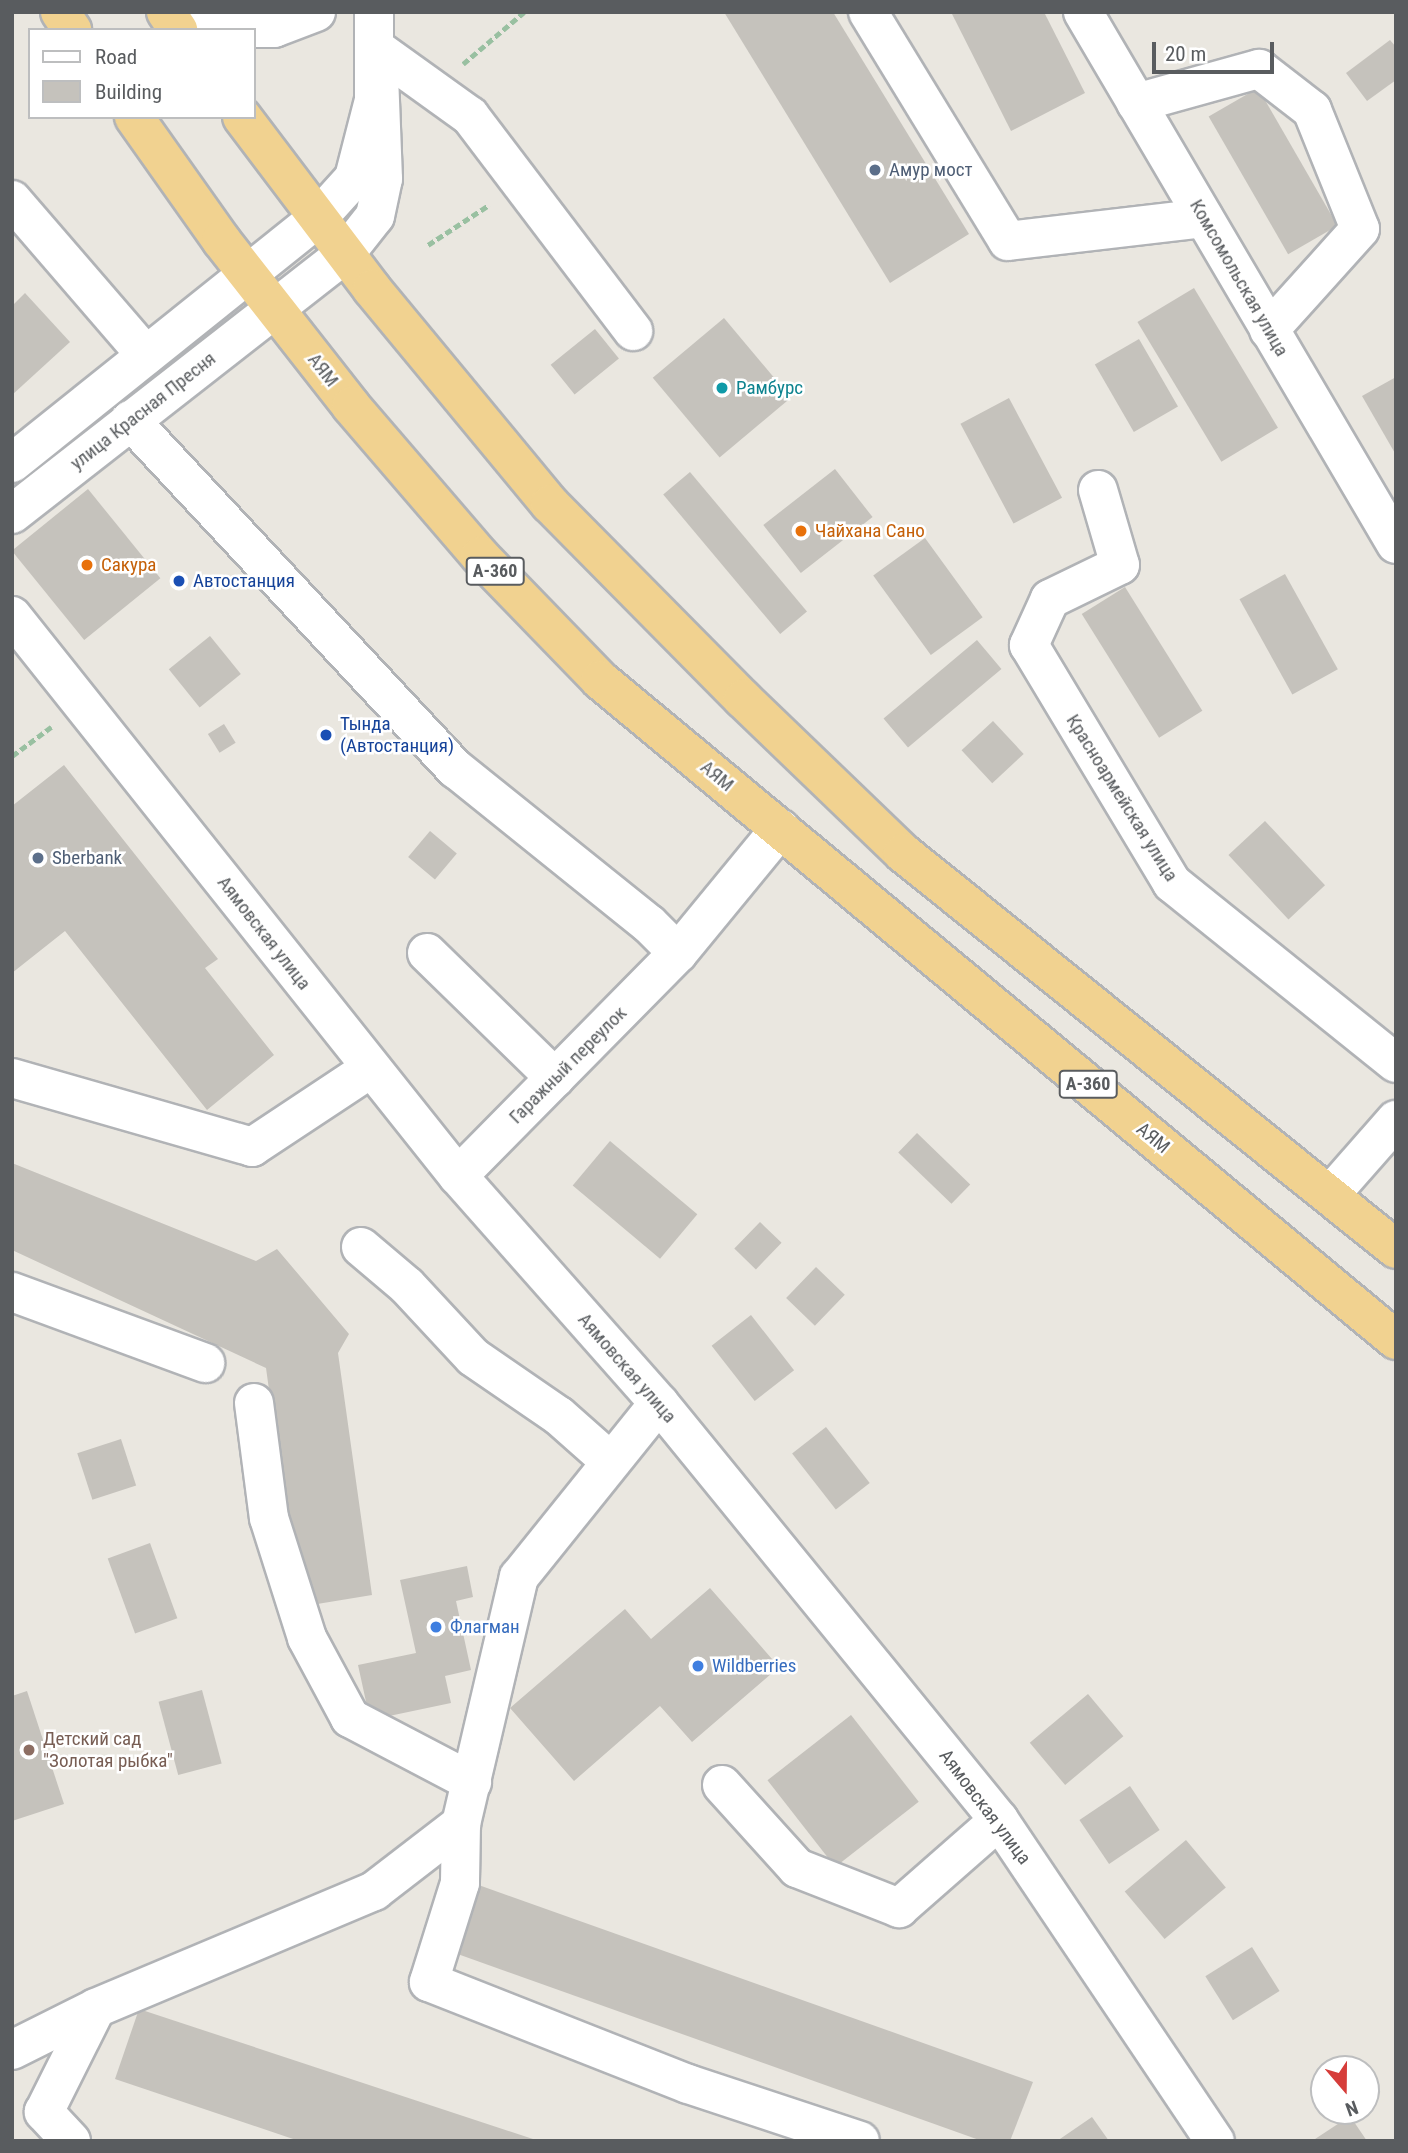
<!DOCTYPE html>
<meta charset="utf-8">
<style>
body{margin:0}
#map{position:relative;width:1408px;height:2153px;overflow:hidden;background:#eae7e0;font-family:"Roboto Condensed",sans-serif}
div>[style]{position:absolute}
.building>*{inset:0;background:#c5c2bc;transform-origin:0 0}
.path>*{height:4.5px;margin-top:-2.25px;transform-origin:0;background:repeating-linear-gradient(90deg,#99c0a1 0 7px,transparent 0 10.5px)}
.roads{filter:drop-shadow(2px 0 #b1b3b6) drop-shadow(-2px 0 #b1b3b6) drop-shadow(0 2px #b1b3b6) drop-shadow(0 -2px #b1b3b6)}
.minor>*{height:38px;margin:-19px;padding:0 19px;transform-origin:19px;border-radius:19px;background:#fff}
.highway>*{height:38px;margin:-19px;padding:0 19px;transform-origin:19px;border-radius:19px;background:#f1d290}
.dots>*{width:19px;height:19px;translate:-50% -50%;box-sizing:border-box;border:4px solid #fff;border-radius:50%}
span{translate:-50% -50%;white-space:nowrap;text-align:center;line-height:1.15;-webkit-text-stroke:5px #fff;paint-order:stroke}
.shield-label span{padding:2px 5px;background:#fff;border:2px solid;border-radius:5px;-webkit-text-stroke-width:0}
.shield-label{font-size:18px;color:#595c5f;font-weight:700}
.service-label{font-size:19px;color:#4e5e75}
.left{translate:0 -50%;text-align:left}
.street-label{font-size:19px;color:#595c5f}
.culture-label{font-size:19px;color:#0d838f}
.food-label{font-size:19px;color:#c56008}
.transit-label{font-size:19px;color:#164399}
.shop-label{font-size:19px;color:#366cbe}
.education-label{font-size:19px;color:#785e54}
.frame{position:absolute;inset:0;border:14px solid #595c5f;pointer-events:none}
.legend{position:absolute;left:28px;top:28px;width:228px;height:91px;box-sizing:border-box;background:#fff;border:2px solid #bdbebf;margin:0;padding:9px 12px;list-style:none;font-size:21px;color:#595c5f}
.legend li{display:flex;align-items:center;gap:14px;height:35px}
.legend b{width:35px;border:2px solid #bdbebf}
.north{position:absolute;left:1310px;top:2055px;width:70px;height:70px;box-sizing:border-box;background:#fff;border:2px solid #bdbebf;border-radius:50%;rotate:160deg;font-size:19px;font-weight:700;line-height:28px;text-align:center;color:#595c5f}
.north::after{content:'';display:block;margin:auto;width:24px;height:32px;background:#d63d3a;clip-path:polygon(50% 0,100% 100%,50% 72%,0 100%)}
.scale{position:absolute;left:1152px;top:42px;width:122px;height:32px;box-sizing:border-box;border:4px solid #595c5f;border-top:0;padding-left:9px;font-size:21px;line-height:24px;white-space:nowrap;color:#595c5f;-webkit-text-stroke:5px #fff;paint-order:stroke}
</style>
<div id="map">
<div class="building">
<div style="clip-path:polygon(724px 12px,833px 12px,969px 234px,890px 283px)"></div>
<div style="clip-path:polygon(951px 12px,1044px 12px,1085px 93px,1011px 131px)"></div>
<div style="clip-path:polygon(1390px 40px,1396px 47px,1396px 80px,1367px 101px,1346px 73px)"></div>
<div style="left:1258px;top:88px;width:159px;height:57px;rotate:60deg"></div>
<div style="left:1194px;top:288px;width:163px;height:66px;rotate:59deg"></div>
<div style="clip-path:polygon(25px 293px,70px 342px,12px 395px,12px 306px)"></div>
<div style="left:724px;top:318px;width:104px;height:93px;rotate:50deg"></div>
<div style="left:595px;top:329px;width:38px;height:57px;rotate:51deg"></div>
<div style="left:1139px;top:339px;width:78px;height:51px;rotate:60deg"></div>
<div style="clip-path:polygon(1396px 377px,1396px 455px,1362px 396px)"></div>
<div style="left:1009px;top:398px;width:113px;height:55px;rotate:62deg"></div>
<div style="left:835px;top:469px;width:61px;height:91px;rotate:52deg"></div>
<div style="left:690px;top:472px;width:182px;height:35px;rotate:50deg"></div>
<div style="left:88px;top:489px;width:115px;height:98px;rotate:51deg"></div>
<div style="left:925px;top:538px;width:98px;height:64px;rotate:54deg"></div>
<div style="left:1285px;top:574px;width:109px;height:52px;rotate:61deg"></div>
<div style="left:1125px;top:587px;width:146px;height:51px;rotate:58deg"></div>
<div style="left:210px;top:636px;width:49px;height:53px;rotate:51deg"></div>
<div style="left:977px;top:640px;width:38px;height:122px;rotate:50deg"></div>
<div style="left:993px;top:721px;width:45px;height:43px;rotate:47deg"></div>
<div style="left:224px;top:724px;width:22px;height:19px;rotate:58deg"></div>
<div style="clip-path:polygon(64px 765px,218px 959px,205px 968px,274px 1055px,207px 1110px,65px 931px,12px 973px,12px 806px)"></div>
<div style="left:1265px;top:821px;width:88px;height:50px;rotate:47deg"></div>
<div style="left:430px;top:831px;width:35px;height:34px;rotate:40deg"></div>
<div style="left:917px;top:1133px;width:74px;height:27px;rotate:44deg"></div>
<div style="left:610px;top:1141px;width:114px;height:58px;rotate:40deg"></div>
<div style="clip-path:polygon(12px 1163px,256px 1261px,277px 1249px,349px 1334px,338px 1353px,372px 1595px,299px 1607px,266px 1368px,12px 1250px)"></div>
<div style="left:760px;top:1222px;width:30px;height:37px;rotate:44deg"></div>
<div style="left:816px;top:1267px;width:40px;height:43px;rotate:44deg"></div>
<div style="left:751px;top:1315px;width:70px;height:50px;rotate:52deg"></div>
<div style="left:826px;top:1427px;width:71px;height:43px;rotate:52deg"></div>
<div style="left:121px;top:1439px;width:49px;height:46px;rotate:72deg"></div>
<div style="left:150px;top:1543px;width:80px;height:45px;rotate:70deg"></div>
<div style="clip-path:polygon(467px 1566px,473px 1597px,456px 1601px,471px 1670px,445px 1676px,451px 1703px,370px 1720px,358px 1665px,416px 1653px,400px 1580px)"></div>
<div style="clip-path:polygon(710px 1588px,779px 1667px,692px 1742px,660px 1706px,574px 1781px,510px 1708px,625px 1609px,651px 1639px)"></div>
<div style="left:202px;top:1690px;width:76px;height:45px;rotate:75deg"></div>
<div style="clip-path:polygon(27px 1691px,64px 1804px,12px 1821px,12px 1696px)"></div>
<div style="left:1088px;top:1694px;width:55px;height:76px;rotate:50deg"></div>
<div style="left:851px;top:1715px;width:110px;height:106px;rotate:52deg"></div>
<div style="left:1130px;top:1786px;width:53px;height:61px;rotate:56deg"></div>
<div style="left:1186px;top:1840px;width:62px;height:80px;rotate:50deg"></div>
<div style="clip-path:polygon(473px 1883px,1033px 2082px,1010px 2141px,982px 2141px,452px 1952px)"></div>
<div style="left:1252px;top:1947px;width:52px;height:55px;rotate:58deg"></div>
<div style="clip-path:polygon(139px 2009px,536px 2140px,536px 2141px,299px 2141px,115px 2079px)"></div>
<div style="clip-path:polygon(1350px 2116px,1367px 2141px,1312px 2141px)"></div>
<div style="clip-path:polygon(1092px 2117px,1109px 2141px,1057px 2141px)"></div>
</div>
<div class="path">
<div style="left:463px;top:64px;width:80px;rotate:-40.4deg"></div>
<div style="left:428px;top:245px;width:73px;rotate:-33.3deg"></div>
<div style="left:12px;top:756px;width:49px;rotate:-36.6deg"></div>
</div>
<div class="roads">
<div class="minor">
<div style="left:202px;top:12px;width:49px;rotate:19.2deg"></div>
<div style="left:248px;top:28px;width:26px"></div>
<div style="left:274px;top:28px;width:45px;rotate:-20.9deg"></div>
<div style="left:868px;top:12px;width:268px;rotate:58.6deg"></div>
<div style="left:1008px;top:241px;width:197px;rotate:-6.7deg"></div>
<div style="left:1083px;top:12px;width:617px;rotate:59.53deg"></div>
<div style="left:378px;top:50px;width:113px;rotate:35.7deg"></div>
<div style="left:470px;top:116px;width:270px;rotate:52.8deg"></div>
<div style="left:1136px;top:103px;width:128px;rotate:-15.5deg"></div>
<div style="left:1259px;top:69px;width:67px;rotate:37.7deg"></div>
<div style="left:1312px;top:110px;width:128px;rotate:68deg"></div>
<div style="left:1360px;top:229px;width:136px;rotate:132deg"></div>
<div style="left:12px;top:200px;width:205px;rotate:49.2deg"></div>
<div style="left:130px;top:420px;width:478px;rotate:47deg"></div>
<div style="left:456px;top:769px;width:248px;rotate:38.8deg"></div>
<div style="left:649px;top:924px;width:41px;rotate:45deg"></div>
<div style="left:12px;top:463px;width:391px;rotate:-38.7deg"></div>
<div style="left:317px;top:219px;width:55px;rotate:-47.9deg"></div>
<div style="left:354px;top:178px;width:81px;rotate:-75.6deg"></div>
<div style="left:374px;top:100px;width:88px;rotate:-90deg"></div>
<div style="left:1098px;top:490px;width:78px;rotate:73.7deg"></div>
<div style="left:1120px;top:565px;width:78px;rotate:154.1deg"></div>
<div style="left:1050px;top:599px;width:51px;rotate:114.5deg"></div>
<div style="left:1029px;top:645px;width:278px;rotate:59deg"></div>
<div style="left:1172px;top:883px;width:287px;rotate:38.8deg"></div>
<div style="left:12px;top:514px;width:422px;rotate:-38deg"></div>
<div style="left:345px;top:254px;width:48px;rotate:-51.7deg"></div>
<div style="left:375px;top:216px;width:38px;rotate:-78deg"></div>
<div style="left:383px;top:179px;width:129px;rotate:-92.2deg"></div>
<div style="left:12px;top:616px;width:716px;rotate:51.47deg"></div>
<div style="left:458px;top:1176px;width:303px;rotate:48.5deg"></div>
<div style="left:659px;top:1403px;width:538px;rotate:50.81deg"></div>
<div style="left:999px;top:1820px;width:387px;rotate:56.1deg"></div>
<div style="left:427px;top:953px;width:179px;rotate:44.3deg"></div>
<div style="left:12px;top:1078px;width:250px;rotate:16deg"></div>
<div style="left:252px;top:1147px;width:141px;rotate:-33.5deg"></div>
<div style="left:458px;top:1176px;width:313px;rotate:-45.4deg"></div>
<div style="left:678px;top:953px;width:161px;rotate:-50.6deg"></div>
<div style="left:1330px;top:1195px;width:100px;rotate:-48.7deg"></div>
<div style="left:361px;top:1247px;width:60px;rotate:40.3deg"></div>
<div style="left:407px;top:1286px;width:97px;rotate:47.1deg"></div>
<div style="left:473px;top:1357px;width:104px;rotate:34.5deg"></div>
<div style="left:559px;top:1416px;width:69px;rotate:41.5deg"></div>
<div style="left:12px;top:1292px;width:206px;rotate:20.2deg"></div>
<div style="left:254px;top:1403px;width:116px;rotate:82.6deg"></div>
<div style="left:269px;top:1518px;width:126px;rotate:72.4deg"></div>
<div style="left:307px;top:1638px;width:91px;rotate:61.7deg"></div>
<div style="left:350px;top:1718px;width:138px;rotate:27.7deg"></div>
<div style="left:722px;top:1785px;width:112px;rotate:47.9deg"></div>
<div style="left:797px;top:1868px;width:110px;rotate:21.4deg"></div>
<div style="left:899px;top:1908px;width:133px;rotate:-41.3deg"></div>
<div style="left:461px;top:1824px;width:59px;rotate:91deg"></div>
<div style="left:460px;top:1883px;width:104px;rotate:107.4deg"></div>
<div style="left:429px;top:1982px;width:278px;rotate:21.5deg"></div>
<div style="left:688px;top:2084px;width:181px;rotate:18.3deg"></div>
<div style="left:12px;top:2050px;width:94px;rotate:-26.6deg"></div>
<div style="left:96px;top:2008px;width:302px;rotate:-22.8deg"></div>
<div style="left:374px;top:1891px;width:110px;rotate:-37.6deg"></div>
<div style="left:461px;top:1824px;width:254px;rotate:-76.8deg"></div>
<div style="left:519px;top:1577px;width:223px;rotate:-51.2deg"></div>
<div style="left:71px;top:2141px;width:40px;rotate:-133deg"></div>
<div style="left:44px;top:2112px;width:116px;rotate:-63.4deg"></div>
</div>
<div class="highway">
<div style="left:60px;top:12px;width:22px;rotate:56deg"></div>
<div style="left:166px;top:12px;width:22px;rotate:56deg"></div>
<div style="left:134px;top:117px;width:151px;rotate:54.7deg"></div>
<div style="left:221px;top:240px;width:211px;rotate:51.9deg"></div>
<div style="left:351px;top:406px;width:198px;rotate:49.3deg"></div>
<div style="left:480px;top:556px;width:173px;rotate:45.9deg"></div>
<div style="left:600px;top:680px;width:1034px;rotate:39.66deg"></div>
<div style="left:242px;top:117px;width:216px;rotate:52.9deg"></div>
<div style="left:372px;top:289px;width:279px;rotate:50.4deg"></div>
<div style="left:550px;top:504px;width:274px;rotate:45.3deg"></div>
<div style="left:743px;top:699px;width:222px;rotate:43.9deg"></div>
<div style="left:903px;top:853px;width:632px;rotate:38.77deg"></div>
</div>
</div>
<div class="dots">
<div style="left:875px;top:170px;background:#5c6f8a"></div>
<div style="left:722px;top:388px;background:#0f9aa8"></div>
<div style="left:801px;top:531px;background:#e8710a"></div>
<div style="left:87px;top:565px;background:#e8710a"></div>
<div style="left:179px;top:581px;background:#1a4fb4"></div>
<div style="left:326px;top:735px;background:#1a4fb4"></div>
<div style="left:38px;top:858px;background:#5c6f8a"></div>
<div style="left:436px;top:1627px;background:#3f7fe0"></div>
<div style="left:698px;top:1666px;background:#3f7fe0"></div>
<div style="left:29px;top:1750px;background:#8d6e63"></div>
</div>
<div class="shield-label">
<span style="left:495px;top:571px">А-360</span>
<span style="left:1088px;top:1084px">А-360</span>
</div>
<div class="service-label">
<span class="left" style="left:889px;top:170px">Амур мост</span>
<span class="left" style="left:52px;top:858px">Sberbank</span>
</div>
<div class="street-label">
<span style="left:1239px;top:278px;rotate:60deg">Комсомольская улица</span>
<span style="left:323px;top:370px;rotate:52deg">АЯМ</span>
<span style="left:143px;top:411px;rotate:-38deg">улица Красная Пресня</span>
<span style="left:717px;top:776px;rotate:40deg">АЯМ</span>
<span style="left:1122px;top:798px;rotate:58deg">Красноармейская улица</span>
<span style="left:264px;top:933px;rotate:52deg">Аямовская улица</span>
<span style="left:568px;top:1065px;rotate:-45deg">Гаражный переулок</span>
<span style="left:1153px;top:1138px;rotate:40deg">АЯМ</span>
<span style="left:627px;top:1368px;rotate:49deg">Аямовская улица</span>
<span style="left:985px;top:1807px;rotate:53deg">Аямовская улица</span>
</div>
<div class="culture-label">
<span class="left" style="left:736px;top:388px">Рамбурс</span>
</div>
<div class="food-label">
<span class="left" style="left:815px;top:531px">Чайхана Сано</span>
<span class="left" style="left:101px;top:565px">Сакура</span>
</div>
<div class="transit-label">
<span class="left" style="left:193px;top:581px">Автостанция</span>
<span class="left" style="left:340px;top:735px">Тында<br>(Автостанция)</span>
</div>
<div class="shop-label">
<span class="left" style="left:450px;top:1627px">Флагман</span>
<span class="left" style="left:712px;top:1666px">Wildberries</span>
</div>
<div class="education-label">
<span class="left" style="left:43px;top:1750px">Детский сад<br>"Золотая рыбка"</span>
</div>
<div class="frame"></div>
<ul class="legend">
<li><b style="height:9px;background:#fff"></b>Road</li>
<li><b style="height:19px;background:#c5c2bc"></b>Building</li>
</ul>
<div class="north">N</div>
<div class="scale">20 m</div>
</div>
